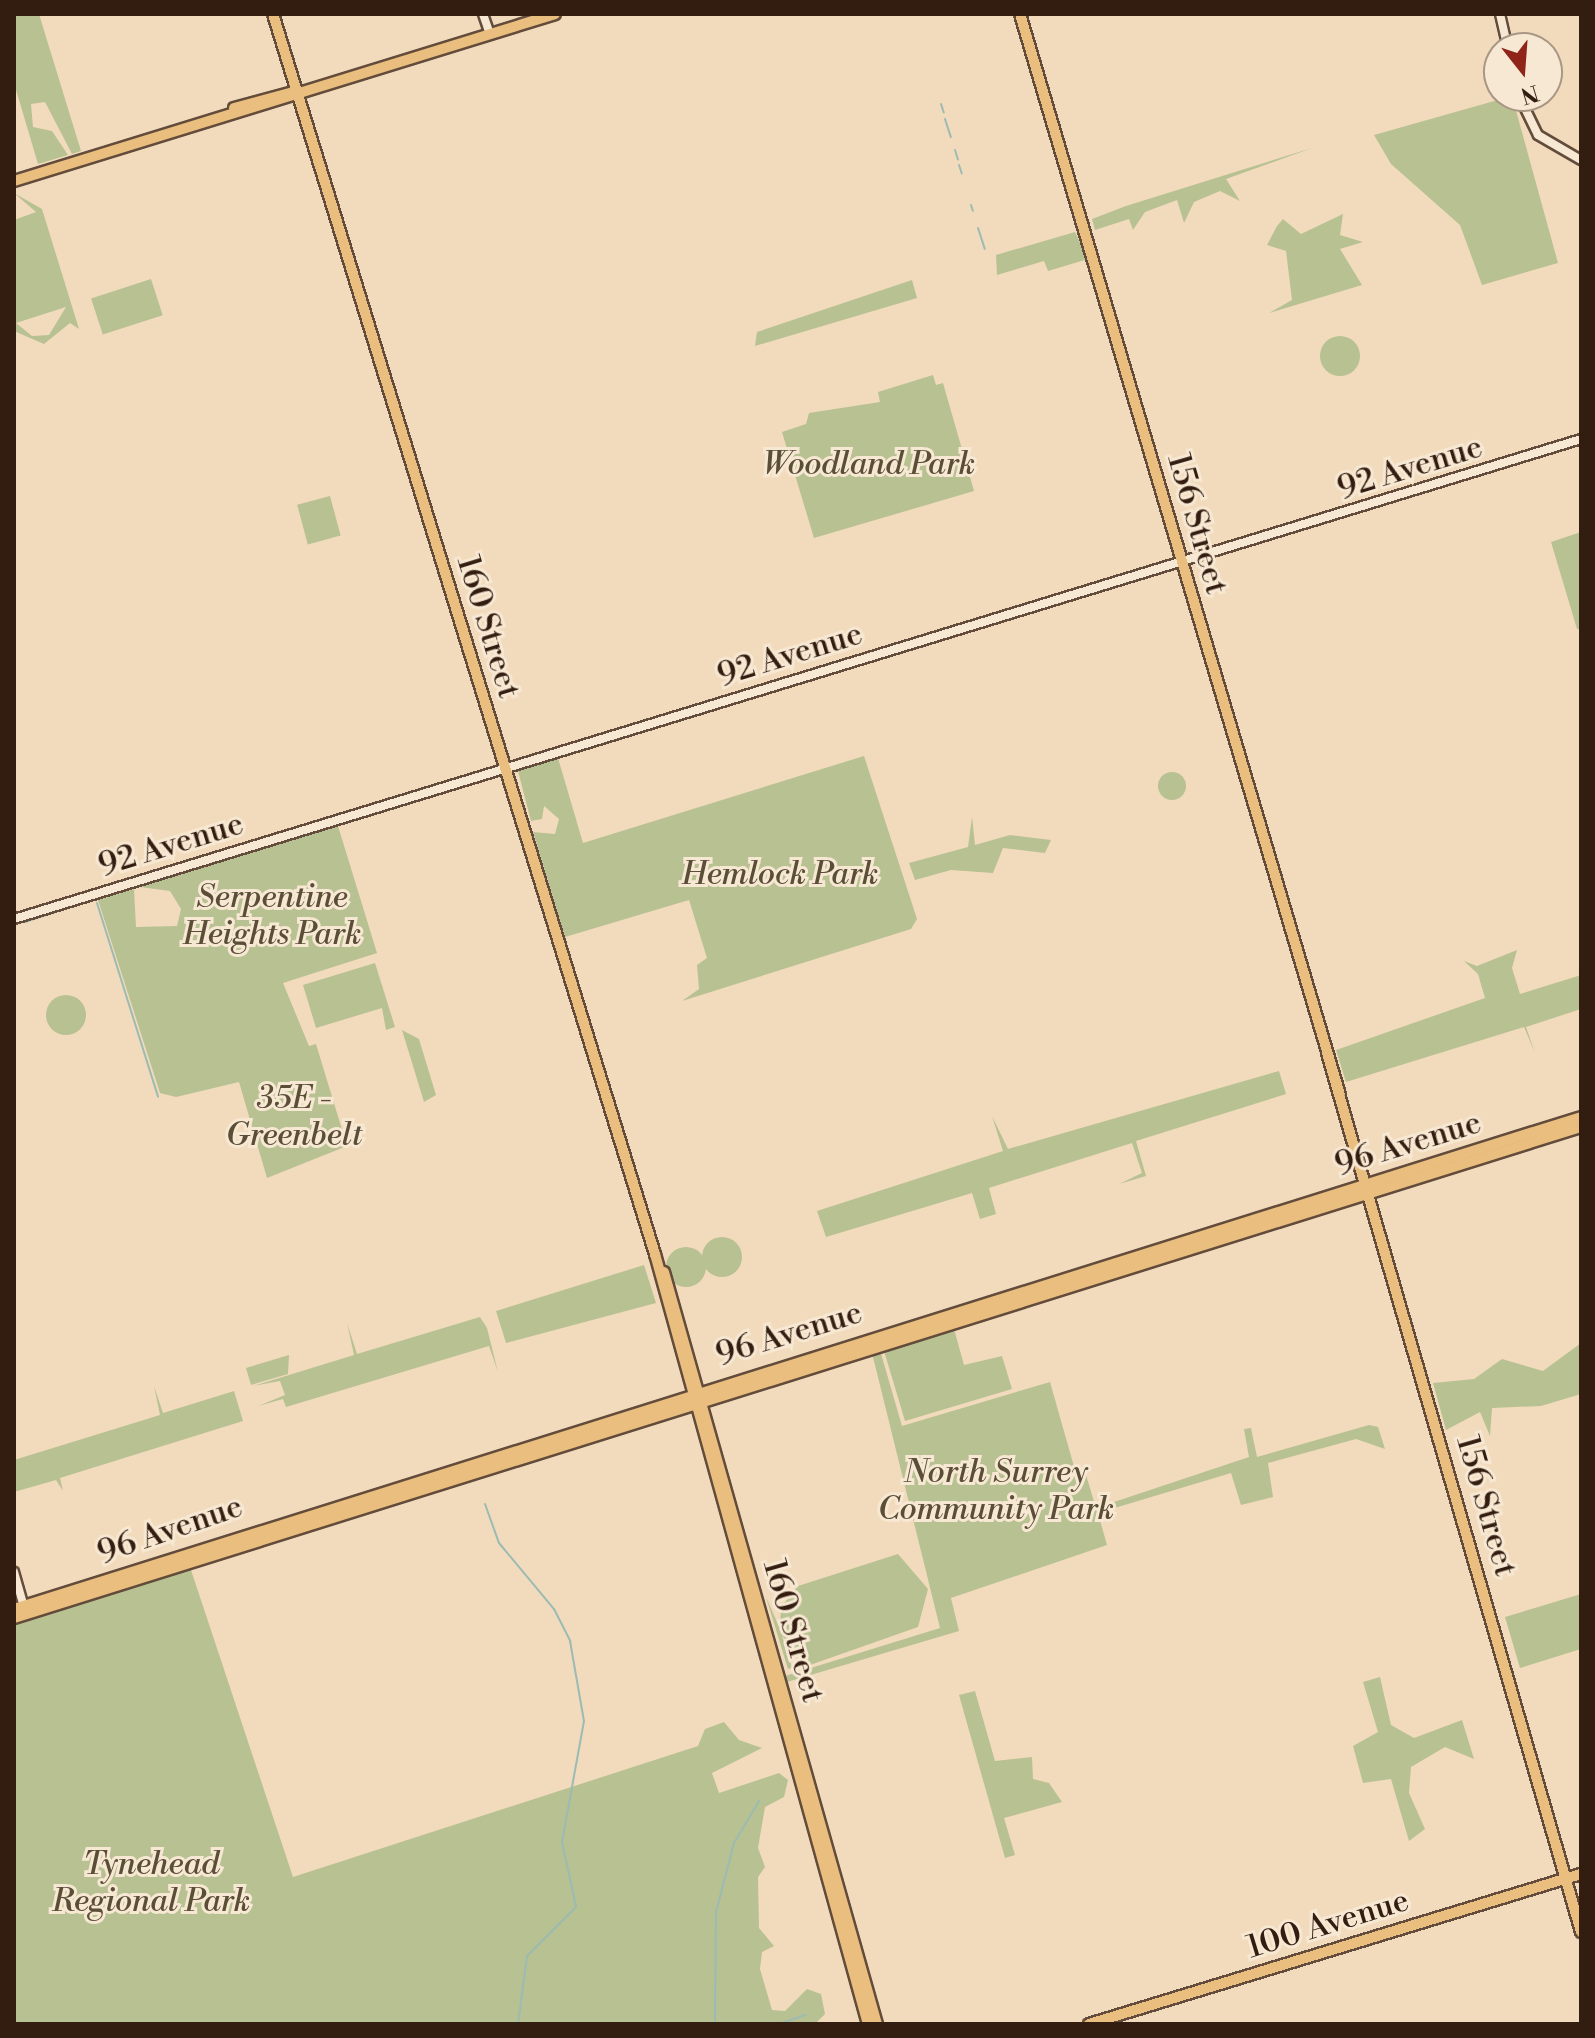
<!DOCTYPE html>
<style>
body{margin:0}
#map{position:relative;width:1595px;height:2038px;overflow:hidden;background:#f2dbbc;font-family:"Libre Bodoni",serif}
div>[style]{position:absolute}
.green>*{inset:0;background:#b8c192;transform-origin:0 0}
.round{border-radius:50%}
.stream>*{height:2px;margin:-1px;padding:0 1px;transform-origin:1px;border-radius:1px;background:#9bbbb3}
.roads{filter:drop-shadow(2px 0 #634c3b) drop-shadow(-2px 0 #634c3b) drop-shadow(0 2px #634c3b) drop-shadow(0 -2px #634c3b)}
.minor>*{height:8px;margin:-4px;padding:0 4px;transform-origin:4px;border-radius:4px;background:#f7e8d3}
.major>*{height:10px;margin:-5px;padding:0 5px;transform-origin:5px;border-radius:5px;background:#e9be7e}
span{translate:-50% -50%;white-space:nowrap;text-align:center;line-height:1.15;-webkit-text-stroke:6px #f7e8d3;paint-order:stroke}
.park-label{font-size:32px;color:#5b4e37;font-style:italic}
.street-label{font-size:32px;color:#331d10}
.frame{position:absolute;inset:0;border:16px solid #331d10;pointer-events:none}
.north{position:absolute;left:1483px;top:32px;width:80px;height:80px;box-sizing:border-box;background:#f7e8d3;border:2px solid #a99785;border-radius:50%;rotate:163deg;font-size:22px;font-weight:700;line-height:32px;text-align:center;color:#331d10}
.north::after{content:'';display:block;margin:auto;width:28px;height:36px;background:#8f2418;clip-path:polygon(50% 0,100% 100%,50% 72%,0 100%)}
</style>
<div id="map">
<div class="green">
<div style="clip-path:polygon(14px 14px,39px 14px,81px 151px,72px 154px,45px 102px,31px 104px,33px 127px,52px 131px,68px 155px,38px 164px,14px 83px)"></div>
<div style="clip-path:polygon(1512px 96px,1558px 263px,1482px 285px,1460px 225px,1391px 164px,1374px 135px)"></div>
<div style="clip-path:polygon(1312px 148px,1226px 179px,1240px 201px,1220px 191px,1194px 202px,1184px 223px,1177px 200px,1145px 212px,1133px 230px,1129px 219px,1095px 230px,1092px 219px,1126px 206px)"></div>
<div style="clip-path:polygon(evenodd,14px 193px,42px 209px,79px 329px,70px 323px,44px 344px,14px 331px,14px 220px,36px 212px,14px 193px,66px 307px,49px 335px,32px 336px,16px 323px,66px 307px)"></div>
<div style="clip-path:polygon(1343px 214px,1340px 235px,1363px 242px,1340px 249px,1362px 285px,1269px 313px,1292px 300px,1286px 251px,1267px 245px,1277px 226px,1283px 219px,1301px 234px)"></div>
<div style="clip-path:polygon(1075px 232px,1088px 259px,1048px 271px,1044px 261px,997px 275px,996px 255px)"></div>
<div style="left:151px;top:279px;width:38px;height:63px;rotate:72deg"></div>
<div style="clip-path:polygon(912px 280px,917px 298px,755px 346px,757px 332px)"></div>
<div class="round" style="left:1320px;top:336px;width:40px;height:40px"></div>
<div style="clip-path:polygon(933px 375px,936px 385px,943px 383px,974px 491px,814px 538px,782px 432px,806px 424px,809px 413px,880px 402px,878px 392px)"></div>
<div style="left:330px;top:496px;width:41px;height:34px;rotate:75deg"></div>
<div style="clip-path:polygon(1581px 532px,1581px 629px,1577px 629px,1551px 542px)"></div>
<div style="clip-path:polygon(864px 756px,917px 919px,911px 929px,682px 1001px,699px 989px,697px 965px,707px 958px,689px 900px,565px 937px,533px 832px,555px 834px,559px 819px,544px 806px,542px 819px,531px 821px,518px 771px,558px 758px,583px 843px)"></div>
<div class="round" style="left:1158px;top:772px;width:28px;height:28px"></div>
<div style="clip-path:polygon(972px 817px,975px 845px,1010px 835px,1051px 840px,1045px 853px,1003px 848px,993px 873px,951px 870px,915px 880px,909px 863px,968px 847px)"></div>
<div style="clip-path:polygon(338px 826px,377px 953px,283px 983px,309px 1046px,316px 1044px,347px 1146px,267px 1178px,239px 1082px,176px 1097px,160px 1093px,98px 900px,134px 889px,136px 927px,177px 926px,181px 909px,170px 891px,140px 887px)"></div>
<div style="clip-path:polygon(1517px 950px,1512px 968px,1520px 994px,1581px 975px,1581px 1009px,1526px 1027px,1535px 1053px,1524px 1027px,1346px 1082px,1336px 1050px,1485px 998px,1478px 974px,1464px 961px,1477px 966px)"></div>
<div style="clip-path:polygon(375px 963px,395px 1027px,386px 1030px,382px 1008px,316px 1028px,303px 985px)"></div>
<div class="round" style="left:46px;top:995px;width:40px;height:40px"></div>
<div style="clip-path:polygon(402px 1030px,419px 1039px,436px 1095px,424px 1102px)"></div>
<div style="clip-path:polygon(1279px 1071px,1286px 1094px,1136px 1141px,1146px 1176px,1119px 1184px,1142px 1173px,1132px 1143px,989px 1188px,996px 1214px,980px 1219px,972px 1193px,826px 1237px,817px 1211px,1003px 1151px,992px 1116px,1008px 1149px)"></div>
<div class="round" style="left:702px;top:1237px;width:40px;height:40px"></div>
<div class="round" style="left:666px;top:1247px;width:40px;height:40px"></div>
<div style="clip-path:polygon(644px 1265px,656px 1303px,506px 1343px,496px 1311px)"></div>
<div style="clip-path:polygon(480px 1317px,487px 1328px,498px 1372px,489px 1346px,286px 1407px,283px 1399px,258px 1406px,285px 1395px,280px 1381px,253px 1386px,354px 1355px,347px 1323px,357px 1354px)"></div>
<div style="clip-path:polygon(954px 1329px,964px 1365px,1002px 1356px,1012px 1389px,905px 1421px,884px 1351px)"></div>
<div style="clip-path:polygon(1581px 1343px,1581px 1394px,1541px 1406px,1492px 1408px,1490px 1436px,1480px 1412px,1446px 1430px,1433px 1383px,1474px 1379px,1502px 1359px,1543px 1371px)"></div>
<div style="clip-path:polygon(880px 1350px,902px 1426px,1050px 1382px,1077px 1477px,1086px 1475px,1096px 1508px,1249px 1457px,1244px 1429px,1251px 1428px,1257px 1457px,1369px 1425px,1378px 1427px,1385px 1449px,1356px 1439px,1268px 1463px,1273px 1497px,1241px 1505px,1231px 1473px,1098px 1513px,1107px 1545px,951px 1598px,959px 1631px,787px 1682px,785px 1676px,940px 1628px,872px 1353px)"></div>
<div style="clip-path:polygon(289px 1355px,288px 1374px,251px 1385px,246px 1368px)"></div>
<div style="clip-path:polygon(154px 1386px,163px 1413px,234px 1391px,243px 1421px,60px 1478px,63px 1491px,56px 1480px,14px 1492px,14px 1460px,160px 1415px)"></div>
<div style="clip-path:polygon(898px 1554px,928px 1589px,918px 1627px,810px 1665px,782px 1636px,792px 1668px,788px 1669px,766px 1597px,780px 1629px,781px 1607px,798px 1586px)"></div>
<div style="clip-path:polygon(189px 1564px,293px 1877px,698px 1746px,705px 1729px,724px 1722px,739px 1740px,762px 1748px,712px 1773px,719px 1793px,779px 1773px,788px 1780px,784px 1797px,765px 1807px,758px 1848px,765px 1867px,758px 1877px,759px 1928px,774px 1946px,762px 1952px,760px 1969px,772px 2010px,785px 2011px,807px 1989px,821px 1994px,825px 2014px,815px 2024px,14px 2024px,14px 1621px)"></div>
<div style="clip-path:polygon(1581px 1594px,1581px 1649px,1520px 1668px,1505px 1617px)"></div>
<div style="clip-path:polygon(1380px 1677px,1391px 1725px,1414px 1738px,1462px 1720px,1474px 1759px,1445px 1747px,1411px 1767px,1409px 1793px,1425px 1829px,1409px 1841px,1391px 1779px,1363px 1783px,1353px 1746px,1378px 1732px,1363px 1682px)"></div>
<div style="clip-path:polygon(975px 1691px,995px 1761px,1032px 1757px,1033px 1779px,1049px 1783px,1062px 1802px,1004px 1818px,1015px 1855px,1005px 1858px,959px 1695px)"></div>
</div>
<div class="stream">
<div style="left:941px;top:104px;width:9px;rotate:72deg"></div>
<div style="left:945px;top:119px;width:19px;rotate:72deg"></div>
<div style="left:955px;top:150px;width:10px;rotate:73deg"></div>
<div style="left:959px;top:165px;width:9px;rotate:72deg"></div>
<div style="left:971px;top:205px;width:6px;rotate:72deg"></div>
<div style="left:978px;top:228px;width:22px;rotate:72deg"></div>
<div style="left:141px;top:884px;width:9px;rotate:-13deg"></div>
<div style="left:124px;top:889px;width:11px;rotate:-15deg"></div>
<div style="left:97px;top:903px;width:203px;rotate:72.5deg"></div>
<div style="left:25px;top:922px;width:32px;rotate:-18deg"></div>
<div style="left:485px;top:1504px;width:41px;rotate:70.3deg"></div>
<div style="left:499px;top:1543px;width:86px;rotate:50.2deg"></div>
<div style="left:554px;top:1609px;width:36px;rotate:63deg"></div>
<div style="left:570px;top:1641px;width:81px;rotate:80.1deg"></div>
<div style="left:584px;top:1721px;width:123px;rotate:100.3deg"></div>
<div style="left:562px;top:1842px;width:66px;rotate:77.8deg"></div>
<div style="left:576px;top:1907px;width:69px;rotate:135deg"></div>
<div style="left:527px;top:1956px;width:69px;rotate:97.5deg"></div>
<div style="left:715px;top:2024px;width:112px;rotate:-89.5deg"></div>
<div style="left:716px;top:1912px;width:71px;rotate:-75.4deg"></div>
<div style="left:734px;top:1843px;width:49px;rotate:-59.2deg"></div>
<div style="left:779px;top:2024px;width:28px;rotate:-19deg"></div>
</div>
<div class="roads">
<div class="minor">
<div style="left:483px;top:14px;width:21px;rotate:71deg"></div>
<div style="left:1500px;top:14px;width:35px;rotate:77deg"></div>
<div style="left:1519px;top:96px;width:43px;rotate:64deg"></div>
<div style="left:1538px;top:135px;width:50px;rotate:30.2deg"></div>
<div style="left:14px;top:919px;width:1639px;rotate:-17.03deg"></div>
<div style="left:14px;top:1572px;width:35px;rotate:74deg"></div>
</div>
<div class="major">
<div style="left:273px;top:14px;width:1298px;rotate:72.88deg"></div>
<div style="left:655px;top:1254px;width:799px;rotate:74.54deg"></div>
<div style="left:1020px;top:14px;width:1127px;rotate:73.51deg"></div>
<div style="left:234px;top:108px;width:65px;rotate:-15.1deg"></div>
<div style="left:14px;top:181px;width:566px;rotate:-17.15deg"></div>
<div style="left:1327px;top:1053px;width:915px;rotate:73.88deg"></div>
<div style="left:664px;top:1272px;width:782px;rotate:74.19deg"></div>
<div style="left:14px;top:1609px;width:1642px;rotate:-17.43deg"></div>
<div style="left:14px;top:1618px;width:1642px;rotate:-17.4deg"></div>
<div style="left:1089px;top:2024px;width:514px;rotate:-16.96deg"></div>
</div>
</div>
<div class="park-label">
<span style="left:869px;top:464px">Woodland Park</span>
<span style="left:780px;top:874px">Hemlock Park</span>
<span style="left:272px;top:916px">Serpentine<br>Heights Park</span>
<span style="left:294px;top:1117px">35E -<br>Greenbelt</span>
<span style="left:996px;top:1491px">North Surrey<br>Community Park</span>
<span style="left:151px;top:1883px">Tynehead<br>Regional Park</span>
</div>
<div class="street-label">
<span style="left:1410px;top:468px;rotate:-17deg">92 Avenue</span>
<span style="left:1197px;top:524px;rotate:74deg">156 Street</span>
<span style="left:488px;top:627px;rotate:73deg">160 Street</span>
<span style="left:790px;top:655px;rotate:-17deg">92 Avenue</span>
<span style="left:171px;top:845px;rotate:-17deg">92 Avenue</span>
<span style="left:1408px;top:1144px;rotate:-17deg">96 Avenue</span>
<span style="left:789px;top:1334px;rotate:-17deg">96 Avenue</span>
<span style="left:1486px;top:1506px;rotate:74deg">156 Street</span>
<span style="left:170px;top:1530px;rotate:-19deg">96 Avenue</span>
<span style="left:793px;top:1631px;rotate:74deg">160 Street</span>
<span style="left:1328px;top:1924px;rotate:-17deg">100 Avenue</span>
</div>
<div class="frame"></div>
<div class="north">N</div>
</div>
